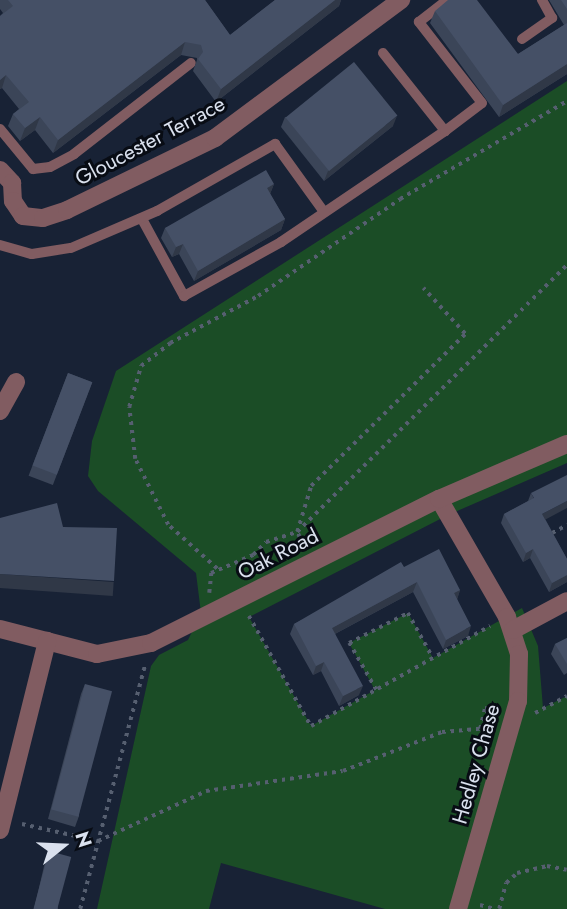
<!DOCTYPE html>
<style>
body{margin:0}
#map{position:relative;width:567px;height:909px;overflow:hidden;background:#182235;font-family:Jost,sans-serif}
div>[style]{position:absolute}
.green>*{inset:0;background:#1b4d26}
.path>*{height:3.5px;margin-top:-1.75px;transform-origin:0;background:repeating-linear-gradient(90deg,#565f70 0 3.5px,transparent 0 8.5px)}
.lane>*{height:10px;margin:-5px;padding:0 5px;transform-origin:5px;border-radius:5px;background:#815c61}
.street>*{height:18px;margin:-9px;padding:0 9px;transform-origin:9px;border-radius:9px;background:#815c61}
.wall>*{inset:0;background:#3b4558;transform-origin:0 0}
.shaded-wall>*{inset:0;background:#303847;transform-origin:0 0}
.building>*{inset:0;background:#455066;transform-origin:0 0}
span{translate:-50% -50%;white-space:nowrap;text-align:center;line-height:1.15;-webkit-text-stroke:6px #080c14;paint-order:stroke}
.street-label{font-size:21px;color:#dae1ee}
.north{position:absolute;left:28px;top:811px;width:70px;height:70px;-webkit-text-stroke:5px #080c14;paint-order:stroke;rotate:72deg;font-size:19px;font-weight:700;line-height:28px;text-align:center;color:#dae1ee}
.north::after{content:'';display:block;margin:auto;width:24px;height:32px;background:#dae1ee;clip-path:polygon(50% 0,100% 100%,50% 72%,0 100%)}
</style>
<div id="map">
<div class="green">
<div style="clip-path:polygon(567px 81px,567px 463px,448px 515px,249px 617px,311px 726px,375px 690px,349px 643px,408px 613px,433px 658px,522px 608px,538px 646px,543px 708px,567px 696px,567px 909px,385px 909px,221px 863px,209px 909px,97px 909px,151px 666px,159px 655px,188px 640px,201px 613px,196px 573px,98px 491px,88px 476px,92px 441px,116px 371px)"></div>
</div>
<div class="path">
<div style="left:552px;top:533px;width:17px;rotate:-28deg"></div>
<div style="left:303px;top:545px;width:14px;rotate:-115deg"></div>
<div style="left:297px;top:532px;width:48px;rotate:-73.1deg"></div>
<div style="left:311px;top:486px;width:216px;rotate:-44.6deg"></div>
<div style="left:465px;top:334px;width:62px;rotate:-132.4deg"></div>
<div style="left:217px;top:569px;width:66px;rotate:-138.1deg"></div>
<div style="left:168px;top:525px;width:74px;rotate:-116.6deg"></div>
<div style="left:135px;top:459px;width:52px;rotate:-96.6deg"></div>
<div style="left:129px;top:407px;width:43px;rotate:-73.7deg"></div>
<div style="left:141px;top:366px;width:37px;rotate:-38deg"></div>
<div style="left:170px;top:343px;width:100px;rotate:-28.1deg"></div>
<div style="left:258px;top:296px;width:172px;rotate:-34.3deg"></div>
<div style="left:400px;top:199px;width:194px;rotate:-30.4deg"></div>
<div style="left:209px;top:593px;width:20px;rotate:-84deg"></div>
<div style="left:211px;top:573px;width:46px;rotate:-23.2deg"></div>
<div style="left:253px;top:555px;width:18px;rotate:-45deg"></div>
<div style="left:266px;top:542px;width:33px;rotate:-18deg"></div>
<div style="left:297px;top:532px;width:380px;rotate:-44.7deg"></div>
<div style="left:249px;top:616px;width:126px;rotate:60.6deg"></div>
<div style="left:311px;top:726px;width:205px;rotate:-29.2deg"></div>
<div style="left:376px;top:690px;width:54px;rotate:-119.9deg"></div>
<div style="left:349px;top:643px;width:66px;rotate:-27deg"></div>
<div style="left:408px;top:613px;width:51px;rotate:60.9deg"></div>
<div style="left:535px;top:713px;width:36px;rotate:-28deg"></div>
<div style="left:22px;top:824px;width:78px;rotate:12.6deg"></div>
<div style="left:98px;top:841px;width:119px;rotate:-24.8deg"></div>
<div style="left:206px;top:791px;width:138px;rotate:-8.3deg"></div>
<div style="left:343px;top:771px;width:106px;rotate:-21.5deg"></div>
<div style="left:442px;top:732px;width:38px;rotate:-5deg"></div>
<div style="left:480px;top:729px;width:22px;rotate:-77deg"></div>
<div style="left:485px;top:708px;width:12px;rotate:9deg"></div>
<div style="left:480px;top:905px;width:16px;rotate:15deg"></div>
<div style="left:80px;top:909px;width:253px;rotate:-75.1deg"></div>
<div style="left:499px;top:909px;width:27px;rotate:-75deg"></div>
<div style="left:506px;top:883px;width:15px;rotate:-42deg"></div>
<div style="left:517px;top:873px;width:31px;rotate:-13deg"></div>
<div style="left:547px;top:866px;width:20px;rotate:11deg"></div>
</div>
<div class="lane">
<div style="left:522px;top:39px;width:37px;rotate:-35deg"></div>
<div style="left:552px;top:18px;width:21px;rotate:-119deg"></div>
<div style="left:383px;top:53px;width:100px;rotate:51.5deg"></div>
<div style="left:0;top:129px;width:52px;rotate:50.5deg"></div>
<div style="left:33px;top:169px;width:17px;rotate:-7deg"></div>
<div style="left:50px;top:167px;width:27px;rotate:-28deg"></div>
<div style="left:74px;top:154px;width:148px;rotate:-37.9deg"></div>
<div style="left:142px;top:219px;width:88px;rotate:61.4deg"></div>
<div style="left:184px;top:296px;width:111px;rotate:-29.1deg"></div>
<div style="left:281px;top:242px;width:198px;rotate:-34.1deg"></div>
<div style="left:445px;top:131px;width:46px;rotate:-37.1deg"></div>
<div style="left:482px;top:103px;width:103px;rotate:-127.9deg"></div>
<div style="left:419px;top:22px;width:36px;rotate:-38deg"></div>
<div style="left:0;top:245px;width:33px;rotate:16deg"></div>
<div style="left:32px;top:254px;width:39px;rotate:-9deg"></div>
<div style="left:71px;top:248px;width:94px;rotate:-23.3deg"></div>
<div style="left:157px;top:211px;width:136px;rotate:-29.6deg"></div>
<div style="left:275px;top:144px;width:84px;rotate:54.2deg"></div>
</div>
<div class="street">
<div style="left:0;top:170px;width:18px;rotate:47deg"></div>
<div style="left:12px;top:183px;width:18px;rotate:87deg"></div>
<div style="left:13px;top:201px;width:18px;rotate:56deg"></div>
<div style="left:23px;top:216px;width:20px;rotate:6deg"></div>
<div style="left:43px;top:218px;width:25px;rotate:-18deg"></div>
<div style="left:67px;top:210px;width:165px;rotate:-25.9deg"></div>
<div style="left:215px;top:138px;width:232px;rotate:-36.6deg"></div>
<div style="left:0;top:411px;width:33px;rotate:-61deg"></div>
<div style="left:439px;top:499px;width:136px;rotate:60deg"></div>
<div style="left:507px;top:617px;width:39px;rotate:72deg"></div>
<div style="left:519px;top:654px;width:47px;rotate:91.2deg"></div>
<div style="left:518px;top:701px;width:216px;rotate:106.1deg"></div>
<div style="left:0;top:629px;width:100px;rotate:14.5deg"></div>
<div style="left:97px;top:654px;width:55px;rotate:-11.5deg"></div>
<div style="left:151px;top:643px;width:322px;rotate:-26.6deg"></div>
<div style="left:439px;top:499px;width:139px;rotate:-23.3deg"></div>
<div style="left:513px;top:630px;width:61px;rotate:-28.2deg"></div>
<div style="left:0;top:830px;width:195px;rotate:-76deg"></div>
</div>
<div class="wall">
<div style="clip-path:polygon(0 0,205px 0,230px 35px,275px 0,341px 0,339px 6px,216px 102px,193px 71px,197px 60px,197px 58px,181px 55px,53px 153px,35px 130px,20px 141px,8px 126px,13px 114px,19px 109px,2px 88px,0 89px,0 16px,3px 13px,0 9px)"></div>
<div style="clip-path:polygon(549px 0,567px 0,567px 74px,499px 117px,430px 23px,435px 11px,518px 54px,564px 25px)"></div>
<div style="clip-path:polygon(285px 117px,393px 126px,324px 181px,281px 127px)"></div>
<div style="clip-path:polygon(274px 184px,270px 194px,285px 219px,281px 230px,194px 281px,179px 254px,172px 257px,161px 238px,165px 228px)"></div>
<div style="left:68px;top:373px;width:26px;height:110px;rotate:21deg"></div>
<div style="clip-path:polygon(531px 493px,567px 559px,567px 582px,549px 592px,530px 558px,523px 562px,501px 523px,504px 514px,528px 501px)"></div>
<div style="clip-path:polygon(404px 567px,460px 590px,457px 599px,468px 636px,443px 649px,413px 592px,335px 634px,359px 695px,339px 706px,321px 671px,313px 675px,290px 634px,294px 624px)"></div>
<div style="clip-path:polygon(567px 638px,567px 673px,564px 675px,551px 654px,555px 644px)"></div>
<div style="clip-path:polygon(85px 684px,79px 816px,75px 827px,48px 819px,81px 694px)"></div>
<div style="clip-path:polygon(49px 851px,58px 909px,34px 909px,45px 862px)"></div>
</div>
<div class="shaded-wall">
<div style="clip-path:polygon(335px 0,341px 0,339px 6px,216px 102px,221px 89px)"></div>
<div style="clip-path:polygon(185px 42px,181px 55px,53px 153px,58px 140px)"></div>
<div style="clip-path:polygon(567px 64px,567px 74px,499px 117px,503px 105px)"></div>
<div style="clip-path:polygon(6px 75px,2px 88px,0 89px,0 80px)"></div>
<div style="clip-path:polygon(397px 116px,393px 126px,324px 181px,328px 171px)"></div>
<div style="clip-path:polygon(40px 117px,35px 130px,20px 141px,25px 128px)"></div>
<div style="clip-path:polygon(274px 184px,270px 194px,267px 188px)"></div>
<div style="clip-path:polygon(285px 219px,281px 230px,194px 281px,198px 271px)"></div>
<div style="clip-path:polygon(183px 244px,179px 254px,172px 257px,176px 247px)"></div>
<div style="clip-path:polygon(567px 501px,567px 508px,539px 523px,542px 514px)"></div>
<div style="clip-path:polygon(533px 549px,530px 558px,523px 562px,526px 553px)"></div>
<div style="left:0;top:574px;width:114px;height:14px;rotate:4deg"></div>
<div style="clip-path:polygon(567px 575px,567px 582px,549px 592px,552px 583px)"></div>
<div style="clip-path:polygon(417px 582px,413px 592px,329px 637px,332px 628px)"></div>
<div style="clip-path:polygon(460px 590px,457px 600px,454px 593px)"></div>
<div style="clip-path:polygon(471px 626px,468px 636px,443px 649px,446px 640px)"></div>
<div style="clip-path:polygon(324px 662px,321px 671px,313px 675px,316px 666px)"></div>
<div style="clip-path:polygon(363px 686px,359px 695px,339px 706px,343px 696px)"></div>
</div>
<div class="building">
<div style="clip-path:polygon(8px 0,205px 0,230px 35px,275px 0,335px 0,221px 89px,198px 59px,203px 52px,201px 45px,185px 42px,58px 140px,40px 117px,25px 128px,13px 114px,29px 102px,6px 75px,0 80px,0 16px,13px 6px)"></div>
<div style="clip-path:polygon(448px 0,477px 0,518px 54px,567px 23px,567px 64px,503px 105px,435px 11px)"></div>
<div style="clip-path:polygon(561px 0,567px 0,567px 9px)"></div>
<div style="left:354px;top:62px;width:69px;height:88px;rotate:51deg"></div>
<div style="clip-path:polygon(266px 170px,274px 184px,267px 188px,285px 219px,198px 271px,183px 244px,176px 247px,165px 228px)"></div>
<div style="left:68px;top:373px;width:26px;height:99px;rotate:21deg"></div>
<div style="clip-path:polygon(567px 475px,567px 501px,542px 514px,567px 559px,567px 575px,552px 583px,533px 549px,526px 553px,504px 514px,534px 498px,531px 493px)"></div>
<div style="clip-path:polygon(57px 503px,63px 527px,117px 528px,114px 581px,0 574px,0 518px)"></div>
<div style="clip-path:polygon(439px 549px,460px 590px,454px 593px,471px 626px,446px 640px,417px 582px,332px 628px,363px 686px,343px 696px,324px 662px,316px 666px,294px 624px,401px 562px,404px 567px)"></div>
<div style="clip-path:polygon(567px 638px,567px 664px,555px 644px)"></div>
<div style="left:85px;top:684px;width:28px;height:130px;rotate:15deg"></div>
<div style="left:49px;top:851px;width:23px;height:60px;rotate:15deg"></div>
</div>
<div class="street-label">
<span style="left:150px;top:141px;rotate:-28deg">Gloucester Terrace</span>
<span style="left:278px;top:554px;rotate:-27deg">Oak Road</span>
<span style="left:476px;top:764px;rotate:-74deg">Hedley Chase</span>
</div>
<div class="north">N</div>
</div>
